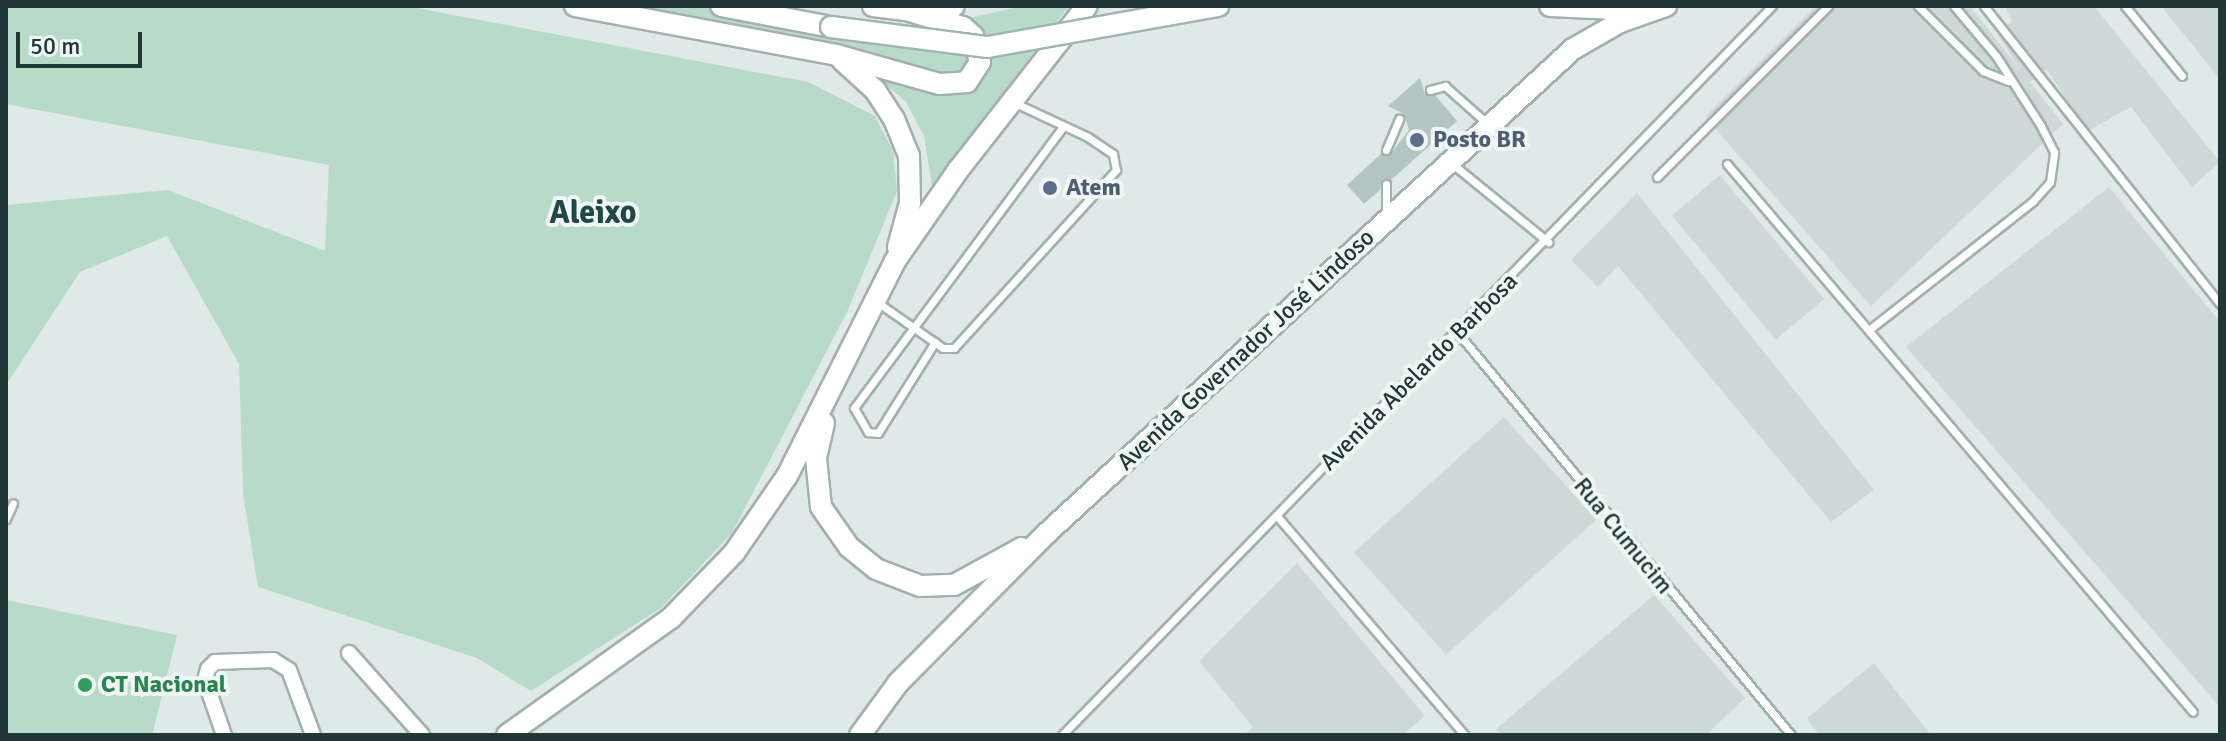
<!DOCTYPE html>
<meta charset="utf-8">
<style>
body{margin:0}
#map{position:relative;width:2226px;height:741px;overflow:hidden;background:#dfe9e7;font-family:Signika,sans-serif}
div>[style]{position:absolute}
.built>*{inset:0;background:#cdd9d6;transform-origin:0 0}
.green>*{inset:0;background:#b8dac8}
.building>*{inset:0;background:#b4c4c0}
.roads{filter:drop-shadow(2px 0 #a2b0af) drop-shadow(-2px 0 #a2b0af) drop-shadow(0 2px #a2b0af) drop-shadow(0 -2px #a2b0af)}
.lane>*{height:7px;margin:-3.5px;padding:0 3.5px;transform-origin:3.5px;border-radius:3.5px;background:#fff}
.street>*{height:14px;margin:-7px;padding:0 7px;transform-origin:7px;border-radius:7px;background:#fff}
.secondary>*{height:20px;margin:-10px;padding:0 10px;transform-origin:10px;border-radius:10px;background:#fff}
.bridges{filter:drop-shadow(2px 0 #9eb5b1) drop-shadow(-2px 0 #9eb5b1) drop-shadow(0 2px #9eb5b1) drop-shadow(0 -2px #9eb5b1)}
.secondary-bridge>*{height:20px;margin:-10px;padding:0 10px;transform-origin:10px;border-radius:10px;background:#fff}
.dots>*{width:22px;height:22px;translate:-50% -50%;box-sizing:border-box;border:4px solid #eff6f4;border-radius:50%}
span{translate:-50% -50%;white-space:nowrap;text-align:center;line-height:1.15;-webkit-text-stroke:8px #eff6f4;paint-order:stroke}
.service-label{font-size:24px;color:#4e5e75;font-weight:700}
.left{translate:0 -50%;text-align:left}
.street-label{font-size:24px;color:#213837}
.leisure-label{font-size:24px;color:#27864d;font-weight:700}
.district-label{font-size:32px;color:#1e4947;font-weight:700}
.frame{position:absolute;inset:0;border:8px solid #213837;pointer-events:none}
.scale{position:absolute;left:16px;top:32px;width:126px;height:36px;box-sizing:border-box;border:4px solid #213837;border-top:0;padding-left:10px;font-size:24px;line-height:28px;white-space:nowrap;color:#213837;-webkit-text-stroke:6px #eff6f4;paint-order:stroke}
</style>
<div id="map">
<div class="built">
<div style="clip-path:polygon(1816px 6px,1970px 6px,2021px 71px,1997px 33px,2012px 22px,2005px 6px,2094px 6px,2220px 162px,2192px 187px,2131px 107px,2088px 131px,2046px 69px,2030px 82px,2063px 124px,1871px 306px,1705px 117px)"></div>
<div style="clip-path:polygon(2161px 6px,2220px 6px,2220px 79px)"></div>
<div style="left:1720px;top:175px;width:162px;height:63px;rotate:50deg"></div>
<div style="clip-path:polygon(2109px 187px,2220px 322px,2220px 707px,1906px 347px)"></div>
<div style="clip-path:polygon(1637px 193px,1874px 490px,1831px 522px,1618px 266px,1598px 287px,1571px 260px)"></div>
<div style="left:1504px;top:417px;width:138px;height:202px;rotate:48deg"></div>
<div style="clip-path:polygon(1297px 563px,1425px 716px,1402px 735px,1244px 735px,1253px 727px,1199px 661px)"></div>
<div style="clip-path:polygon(1654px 595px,1745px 698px,1706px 735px,1502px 735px,1496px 729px)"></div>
<div style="clip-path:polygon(1874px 663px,1931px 735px,1819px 735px,1807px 718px)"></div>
</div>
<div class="green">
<div style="clip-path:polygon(6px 6px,406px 6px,808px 82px,875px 116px,893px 151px,897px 191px,848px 310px,732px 533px,661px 608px,531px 691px,477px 658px,258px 587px,243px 493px,239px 364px,167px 236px,80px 272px,6px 385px,6px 205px,168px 190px,325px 251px,329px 165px,6px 104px)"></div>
<div style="clip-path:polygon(584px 6px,758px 6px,855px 25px,918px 29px,1024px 6px,1069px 6px,932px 186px,924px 136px,906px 102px,866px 67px)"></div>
<div style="clip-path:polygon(6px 600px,177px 635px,152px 735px,6px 735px)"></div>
</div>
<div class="building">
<div style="clip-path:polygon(1420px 78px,1425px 94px,1435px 95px,1457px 121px,1391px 180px,1382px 179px,1380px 190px,1364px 204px,1347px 185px,1381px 154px,1390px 155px,1409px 130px,1404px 114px,1388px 106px)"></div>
</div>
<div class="roads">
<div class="lane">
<div style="left:1918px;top:6px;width:92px;rotate:45deg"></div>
<div style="left:1983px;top:71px;width:27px;rotate:22deg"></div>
<div style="left:1984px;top:6px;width:380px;rotate:51.6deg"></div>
<div style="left:2125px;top:6px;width:90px;rotate:50.8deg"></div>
<div style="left:1430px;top:90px;width:16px;rotate:-15deg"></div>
<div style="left:1445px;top:86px;width:59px;rotate:41.6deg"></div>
<div style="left:1386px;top:150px;width:34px;rotate:-67deg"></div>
<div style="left:1450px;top:162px;width:127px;rotate:39.2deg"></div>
<div style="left:1727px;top:164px;width:719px;rotate:49.62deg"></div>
<div style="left:1657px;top:177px;width:242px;rotate:-45deg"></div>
<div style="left:1386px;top:184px;width:31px;rotate:90deg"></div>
<div style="left:877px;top:302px;width:80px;rotate:34.9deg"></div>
<div style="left:943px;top:348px;width:11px"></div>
<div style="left:954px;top:348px;width:241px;rotate:-47.7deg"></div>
<div style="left:1116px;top:170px;width:16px;rotate:-101deg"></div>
<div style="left:1113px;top:154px;width:30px;rotate:-146deg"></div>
<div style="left:1088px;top:137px;width:83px;rotate:-155deg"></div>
<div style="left:1870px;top:329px;width:207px;rotate:-38.1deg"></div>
<div style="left:2033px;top:201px;width:25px;rotate:-48deg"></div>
<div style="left:2050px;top:182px;width:30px;rotate:-82deg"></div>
<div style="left:2054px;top:152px;width:29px;rotate:-117deg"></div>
<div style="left:2041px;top:126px;width:83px;rotate:-122.7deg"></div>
<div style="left:1996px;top:56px;width:65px;rotate:-130deg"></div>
<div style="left:1458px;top:333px;width:522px;rotate:50.36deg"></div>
<div style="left:935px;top:342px;width:107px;rotate:122.1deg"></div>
<div style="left:878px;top:433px;width:10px;rotate:-174deg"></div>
<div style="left:868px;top:432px;width:28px;rotate:-120deg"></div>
<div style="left:854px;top:408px;width:349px;rotate:-53.4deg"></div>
<div style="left:1277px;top:516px;width:289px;rotate:49.4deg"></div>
<div style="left:6px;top:519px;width:17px;rotate:-66deg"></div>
<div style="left:1062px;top:735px;width:1018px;rotate:-45.76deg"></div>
</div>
<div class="street">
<div style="left:349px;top:653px;width:110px;rotate:48.3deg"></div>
<div style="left:224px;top:735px;width:58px;rotate:-109.1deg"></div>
<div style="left:205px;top:680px;width:11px;rotate:-75deg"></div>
<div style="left:208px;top:669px;width:10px;rotate:-45deg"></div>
<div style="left:215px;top:662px;width:58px;rotate:-2deg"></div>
<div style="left:273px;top:660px;width:19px;rotate:32deg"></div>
<div style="left:289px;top:670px;width:69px;rotate:69.7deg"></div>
</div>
<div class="secondary">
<div style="left:575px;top:6px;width:266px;rotate:10.6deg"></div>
<div style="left:836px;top:55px;width:108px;rotate:15.6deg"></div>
<div style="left:940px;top:84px;width:27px;rotate:-4deg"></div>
<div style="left:967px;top:82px;width:24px;rotate:-57deg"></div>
<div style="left:980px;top:62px;width:27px;rotate:-105deg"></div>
<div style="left:973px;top:36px;width:13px;rotate:-138deg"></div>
<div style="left:963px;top:27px;width:59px;rotate:-163.4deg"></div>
<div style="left:721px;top:6px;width:112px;rotate:10.8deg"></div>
<div style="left:873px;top:6px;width:33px;rotate:7deg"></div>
<div style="left:906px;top:10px;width:48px;rotate:-4.8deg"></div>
<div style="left:1550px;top:6px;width:88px;rotate:2.6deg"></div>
<div style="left:842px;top:60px;width:45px;rotate:42.3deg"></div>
<div style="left:875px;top:90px;width:35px;rotate:57deg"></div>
<div style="left:894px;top:119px;width:40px;rotate:68deg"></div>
<div style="left:909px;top:156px;width:47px;rotate:88.8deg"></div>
<div style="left:910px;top:203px;width:46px;rotate:105.3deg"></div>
<div style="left:824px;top:423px;width:36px;rotate:103deg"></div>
<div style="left:816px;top:458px;width:49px;rotate:84.2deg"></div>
<div style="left:821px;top:507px;width:49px;rotate:55deg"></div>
<div style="left:849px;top:547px;width:35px;rotate:39deg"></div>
<div style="left:876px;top:569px;width:47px;rotate:21.1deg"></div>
<div style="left:920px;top:586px;width:34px;rotate:-2deg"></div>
<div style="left:954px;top:585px;width:77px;rotate:-28.6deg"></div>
<div style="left:507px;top:735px;width:201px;rotate:-35.5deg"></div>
<div style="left:671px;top:618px;width:91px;rotate:-45.9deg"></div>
<div style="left:734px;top:553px;width:93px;rotate:-55.5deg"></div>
<div style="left:787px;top:476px;width:241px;rotate:-63.3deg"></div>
<div style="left:895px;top:261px;width:112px;rotate:-55.2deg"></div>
<div style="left:959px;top:169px;width:207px;rotate:-51.9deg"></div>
<div style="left:860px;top:735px;width:64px;rotate:-53.8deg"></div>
<div style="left:898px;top:683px;width:211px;rotate:-45.2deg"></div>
<div style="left:1047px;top:533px;width:715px;rotate:-42.62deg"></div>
<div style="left:1573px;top:49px;width:54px;rotate:-29.9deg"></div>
<div style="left:1620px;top:22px;width:49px;rotate:-19.2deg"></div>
</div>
</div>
<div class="bridges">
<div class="secondary-bridge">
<div style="left:831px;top:27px;width:158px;rotate:7.3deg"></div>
<div style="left:988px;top:47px;width:234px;rotate:-10.1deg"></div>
</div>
</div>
<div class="dots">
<div style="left:1417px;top:140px;background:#5c6f8a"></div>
<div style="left:1050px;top:188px;background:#5c6f8a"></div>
<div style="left:85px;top:685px;background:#2e9e5b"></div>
</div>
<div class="service-label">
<span class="left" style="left:1433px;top:140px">Posto BR</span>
<span class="left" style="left:1066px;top:188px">Atem</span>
</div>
<div class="street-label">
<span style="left:1246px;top:350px;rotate:-43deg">Avenida Governador José Lindoso</span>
<span style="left:1419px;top:372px;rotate:-45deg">Avenida Abelardo Barbosa</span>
<span style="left:1623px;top:536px;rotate:51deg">Rua Cumucim</span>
</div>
<div class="leisure-label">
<span class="left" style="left:101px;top:685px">CT Nacional</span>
</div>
<div class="district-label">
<span style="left:593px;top:213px">Aleixo</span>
</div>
<div class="frame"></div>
<div class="scale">50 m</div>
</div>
